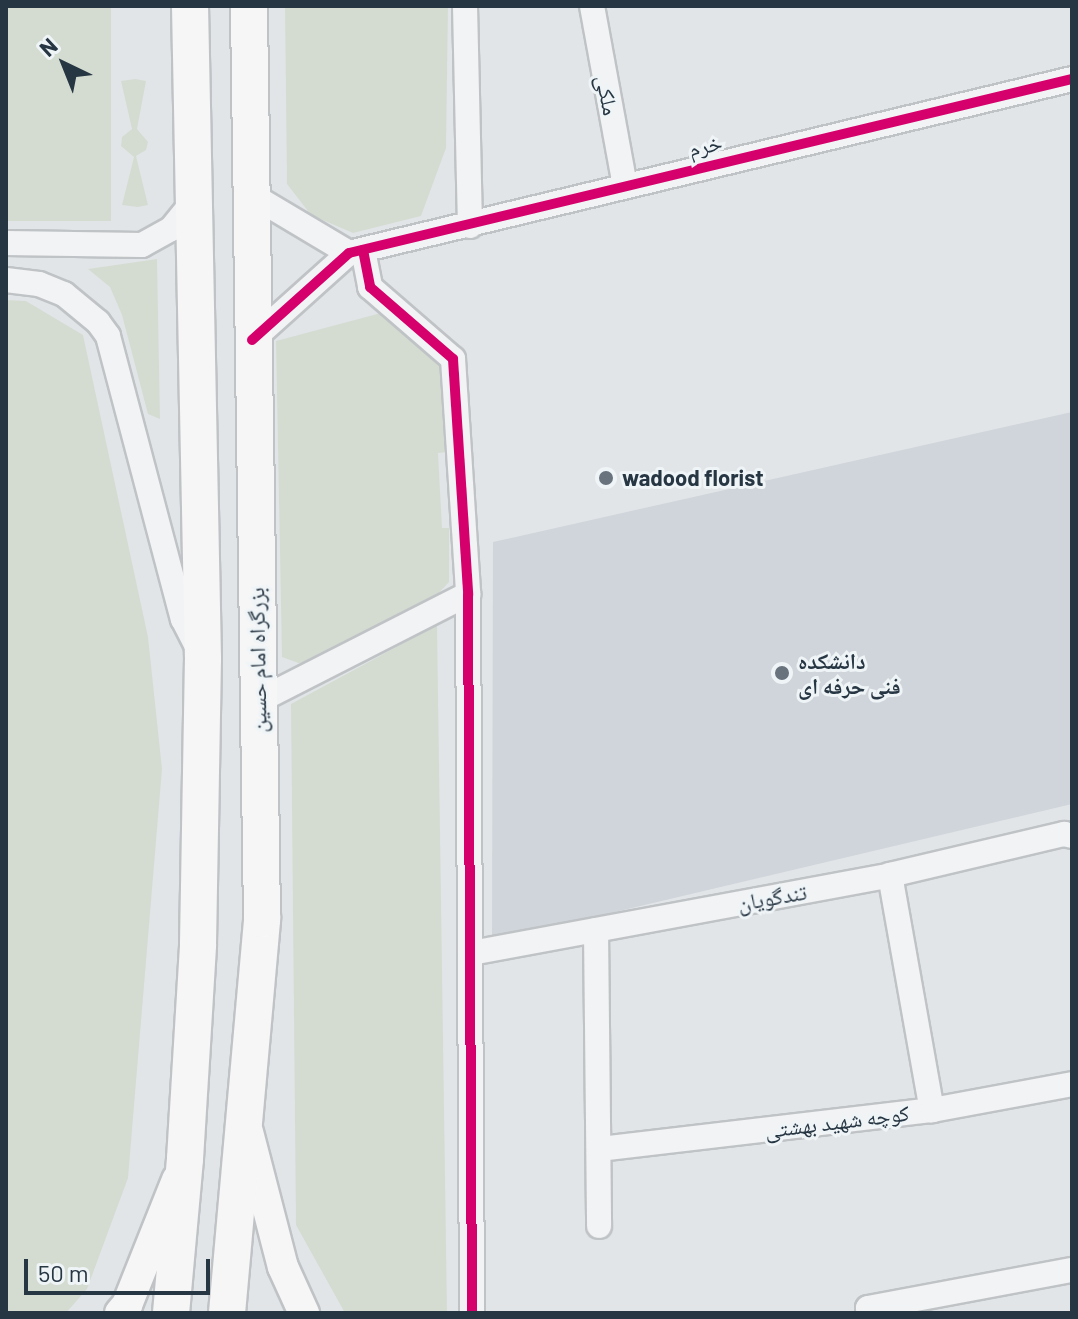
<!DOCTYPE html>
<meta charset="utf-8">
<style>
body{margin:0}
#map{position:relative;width:1078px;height:1319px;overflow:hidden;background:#e2e5e8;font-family:Barlow,"Noto Naskh Arabic",sans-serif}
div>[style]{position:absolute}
.built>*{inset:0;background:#cfd5db}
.green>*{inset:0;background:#d4dcd2;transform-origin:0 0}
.roads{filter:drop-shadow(2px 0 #c0c3c6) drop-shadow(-2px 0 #c0c3c6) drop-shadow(0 2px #c0c3c6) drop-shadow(0 -2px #c0c3c6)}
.minor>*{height:24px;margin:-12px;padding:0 12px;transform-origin:12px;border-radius:12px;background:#f2f3f4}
.major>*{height:30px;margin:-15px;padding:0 15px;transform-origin:15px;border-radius:15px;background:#f6f6f7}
.highway>*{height:36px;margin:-18px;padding:0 18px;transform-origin:18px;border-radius:18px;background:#f6f6f7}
.cycleway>*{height:10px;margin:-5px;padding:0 5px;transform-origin:5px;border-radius:5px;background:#d6006c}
.dots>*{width:22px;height:22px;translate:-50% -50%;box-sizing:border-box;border:4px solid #eff4f7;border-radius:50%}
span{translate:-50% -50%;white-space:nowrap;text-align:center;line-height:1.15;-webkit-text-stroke:6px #eff4f7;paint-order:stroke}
.street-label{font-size:22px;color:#273643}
.poi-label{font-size:22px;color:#273643;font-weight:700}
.left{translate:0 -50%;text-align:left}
.frame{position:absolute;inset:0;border:8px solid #273643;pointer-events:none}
.north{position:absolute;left:24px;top:24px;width:80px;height:80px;-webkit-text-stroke:6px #eff4f7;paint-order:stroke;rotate:317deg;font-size:22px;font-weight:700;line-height:32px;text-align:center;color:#273643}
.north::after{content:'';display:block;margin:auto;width:28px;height:36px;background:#273643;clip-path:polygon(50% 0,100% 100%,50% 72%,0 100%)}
.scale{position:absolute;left:24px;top:1259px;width:186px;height:36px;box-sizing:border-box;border:4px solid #273643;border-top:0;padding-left:10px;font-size:24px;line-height:28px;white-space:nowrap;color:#273643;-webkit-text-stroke:6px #eff4f7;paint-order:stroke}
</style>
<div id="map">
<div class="built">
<div style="clip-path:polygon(1072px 412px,1072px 804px,492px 941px,493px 542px)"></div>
</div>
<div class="green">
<div style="left:6px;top:6px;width:105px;height:215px"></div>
<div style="clip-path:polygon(285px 6px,448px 6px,446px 148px,421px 216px,353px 233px,311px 215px,287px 184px)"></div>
<div style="clip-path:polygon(135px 79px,146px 81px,137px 129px,148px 142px,146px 150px,136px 156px,148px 205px,138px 207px,122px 205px,134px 157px,121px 146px,122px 137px,132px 129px,121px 81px)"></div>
<div style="clip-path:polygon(157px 259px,160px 419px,148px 414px,122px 315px,110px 287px,88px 269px)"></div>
<div style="clip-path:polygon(6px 300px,26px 301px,83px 335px,148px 637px,162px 769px,128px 1178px,87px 1289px,66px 1313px,6px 1313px)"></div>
<div style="clip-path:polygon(381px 313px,447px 368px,448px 452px,438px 453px,442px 528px,449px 528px,449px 582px,420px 613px,315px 669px,282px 657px,276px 341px)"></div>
<div style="clip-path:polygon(437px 625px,447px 1313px,345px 1313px,296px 1225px,291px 704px)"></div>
</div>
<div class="roads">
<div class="minor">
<div style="left:465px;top:6px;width:220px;rotate:88.7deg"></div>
<div style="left:592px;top:6px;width:182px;rotate:79.6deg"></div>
<div style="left:250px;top:194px;width:115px;rotate:30.8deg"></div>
<div style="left:6px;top:243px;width:136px;rotate:0.8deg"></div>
<div style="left:142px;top:245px;width:33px;rotate:-29deg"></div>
<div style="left:171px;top:229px;width:35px;rotate:-51deg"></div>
<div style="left:363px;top:250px;width:38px;rotate:79deg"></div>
<div style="left:370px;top:287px;width:110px;rotate:40.9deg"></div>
<div style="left:453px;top:359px;width:235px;rotate:86.3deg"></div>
<div style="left:468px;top:594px;width:719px;rotate:89.68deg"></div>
<div style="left:6px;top:280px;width:33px;rotate:7deg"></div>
<div style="left:39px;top:284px;width:27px;rotate:22deg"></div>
<div style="left:64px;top:294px;width:44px;rotate:39.5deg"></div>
<div style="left:98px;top:322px;width:17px;rotate:54deg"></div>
<div style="left:108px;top:336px;width:293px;rotate:75.2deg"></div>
<div style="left:183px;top:619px;width:36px;rotate:63deg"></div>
<div style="left:252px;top:340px;width:130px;rotate:-41.9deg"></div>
<div style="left:349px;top:253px;width:744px;rotate:-13.53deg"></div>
<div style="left:258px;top:701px;width:236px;rotate:-27deg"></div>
<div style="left:890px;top:875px;width:239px;rotate:79.9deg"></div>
<div style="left:596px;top:930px;width:296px;rotate:89.4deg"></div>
<div style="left:471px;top:953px;width:426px;rotate:-10.5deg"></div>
<div style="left:890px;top:875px;width:179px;rotate:-13.3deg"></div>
<div style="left:1064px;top:834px;width:8px;rotate:14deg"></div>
<div style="left:600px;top:1149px;width:334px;rotate:-6.7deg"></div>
<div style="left:932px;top:1110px;width:142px;rotate:-10.5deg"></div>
<div style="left:869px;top:1313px;width:5px;rotate:-101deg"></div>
<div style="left:868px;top:1308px;width:208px;rotate:-10.6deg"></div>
</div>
<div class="major">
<div style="left:248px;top:1132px;width:139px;rotate:75.5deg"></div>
<div style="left:283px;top:1267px;width:51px;rotate:65.5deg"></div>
<div style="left:120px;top:1313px;width:11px;rotate:-49deg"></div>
<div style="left:127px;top:1305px;width:135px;rotate:-68.2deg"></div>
</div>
<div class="highway">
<div style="left:171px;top:1313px;width:155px;rotate:-84.8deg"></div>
<div style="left:185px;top:1159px;width:215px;rotate:-86.5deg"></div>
<div style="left:198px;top:944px;width:285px;rotate:-89deg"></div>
<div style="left:203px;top:659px;width:653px;rotate:-91.14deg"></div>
<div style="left:227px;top:1313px;width:396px;rotate:-84.9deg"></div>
<div style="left:262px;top:919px;width:913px;rotate:-90.82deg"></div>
</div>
</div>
<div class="cycleway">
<div style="left:363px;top:250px;width:38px;rotate:79deg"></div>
<div style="left:370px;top:287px;width:110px;rotate:40.9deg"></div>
<div style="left:453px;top:359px;width:235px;rotate:86.3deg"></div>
<div style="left:468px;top:594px;width:719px;rotate:89.68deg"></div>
<div style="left:252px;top:340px;width:130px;rotate:-41.9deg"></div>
<div style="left:349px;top:253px;width:744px;rotate:-13.53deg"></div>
</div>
<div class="dots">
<div style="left:606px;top:478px;background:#68737d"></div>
<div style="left:782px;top:673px;background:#68737d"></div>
</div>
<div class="street-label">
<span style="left:608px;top:95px;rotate:79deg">ملکی</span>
<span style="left:705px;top:145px;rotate:-13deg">خرم</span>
<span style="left:257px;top:660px;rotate:-91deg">بزرگراه امام حسین</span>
<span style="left:772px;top:897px;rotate:-10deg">تندگویان</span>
<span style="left:837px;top:1121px;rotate:-7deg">کوچه شهید بهشتی</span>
</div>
<div class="poi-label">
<span class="left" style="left:622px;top:478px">wadood florist</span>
<span class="left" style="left:798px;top:673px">دانشکده<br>فنی حرفه ای</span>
</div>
<div class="frame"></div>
<div class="north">N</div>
<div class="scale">50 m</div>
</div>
